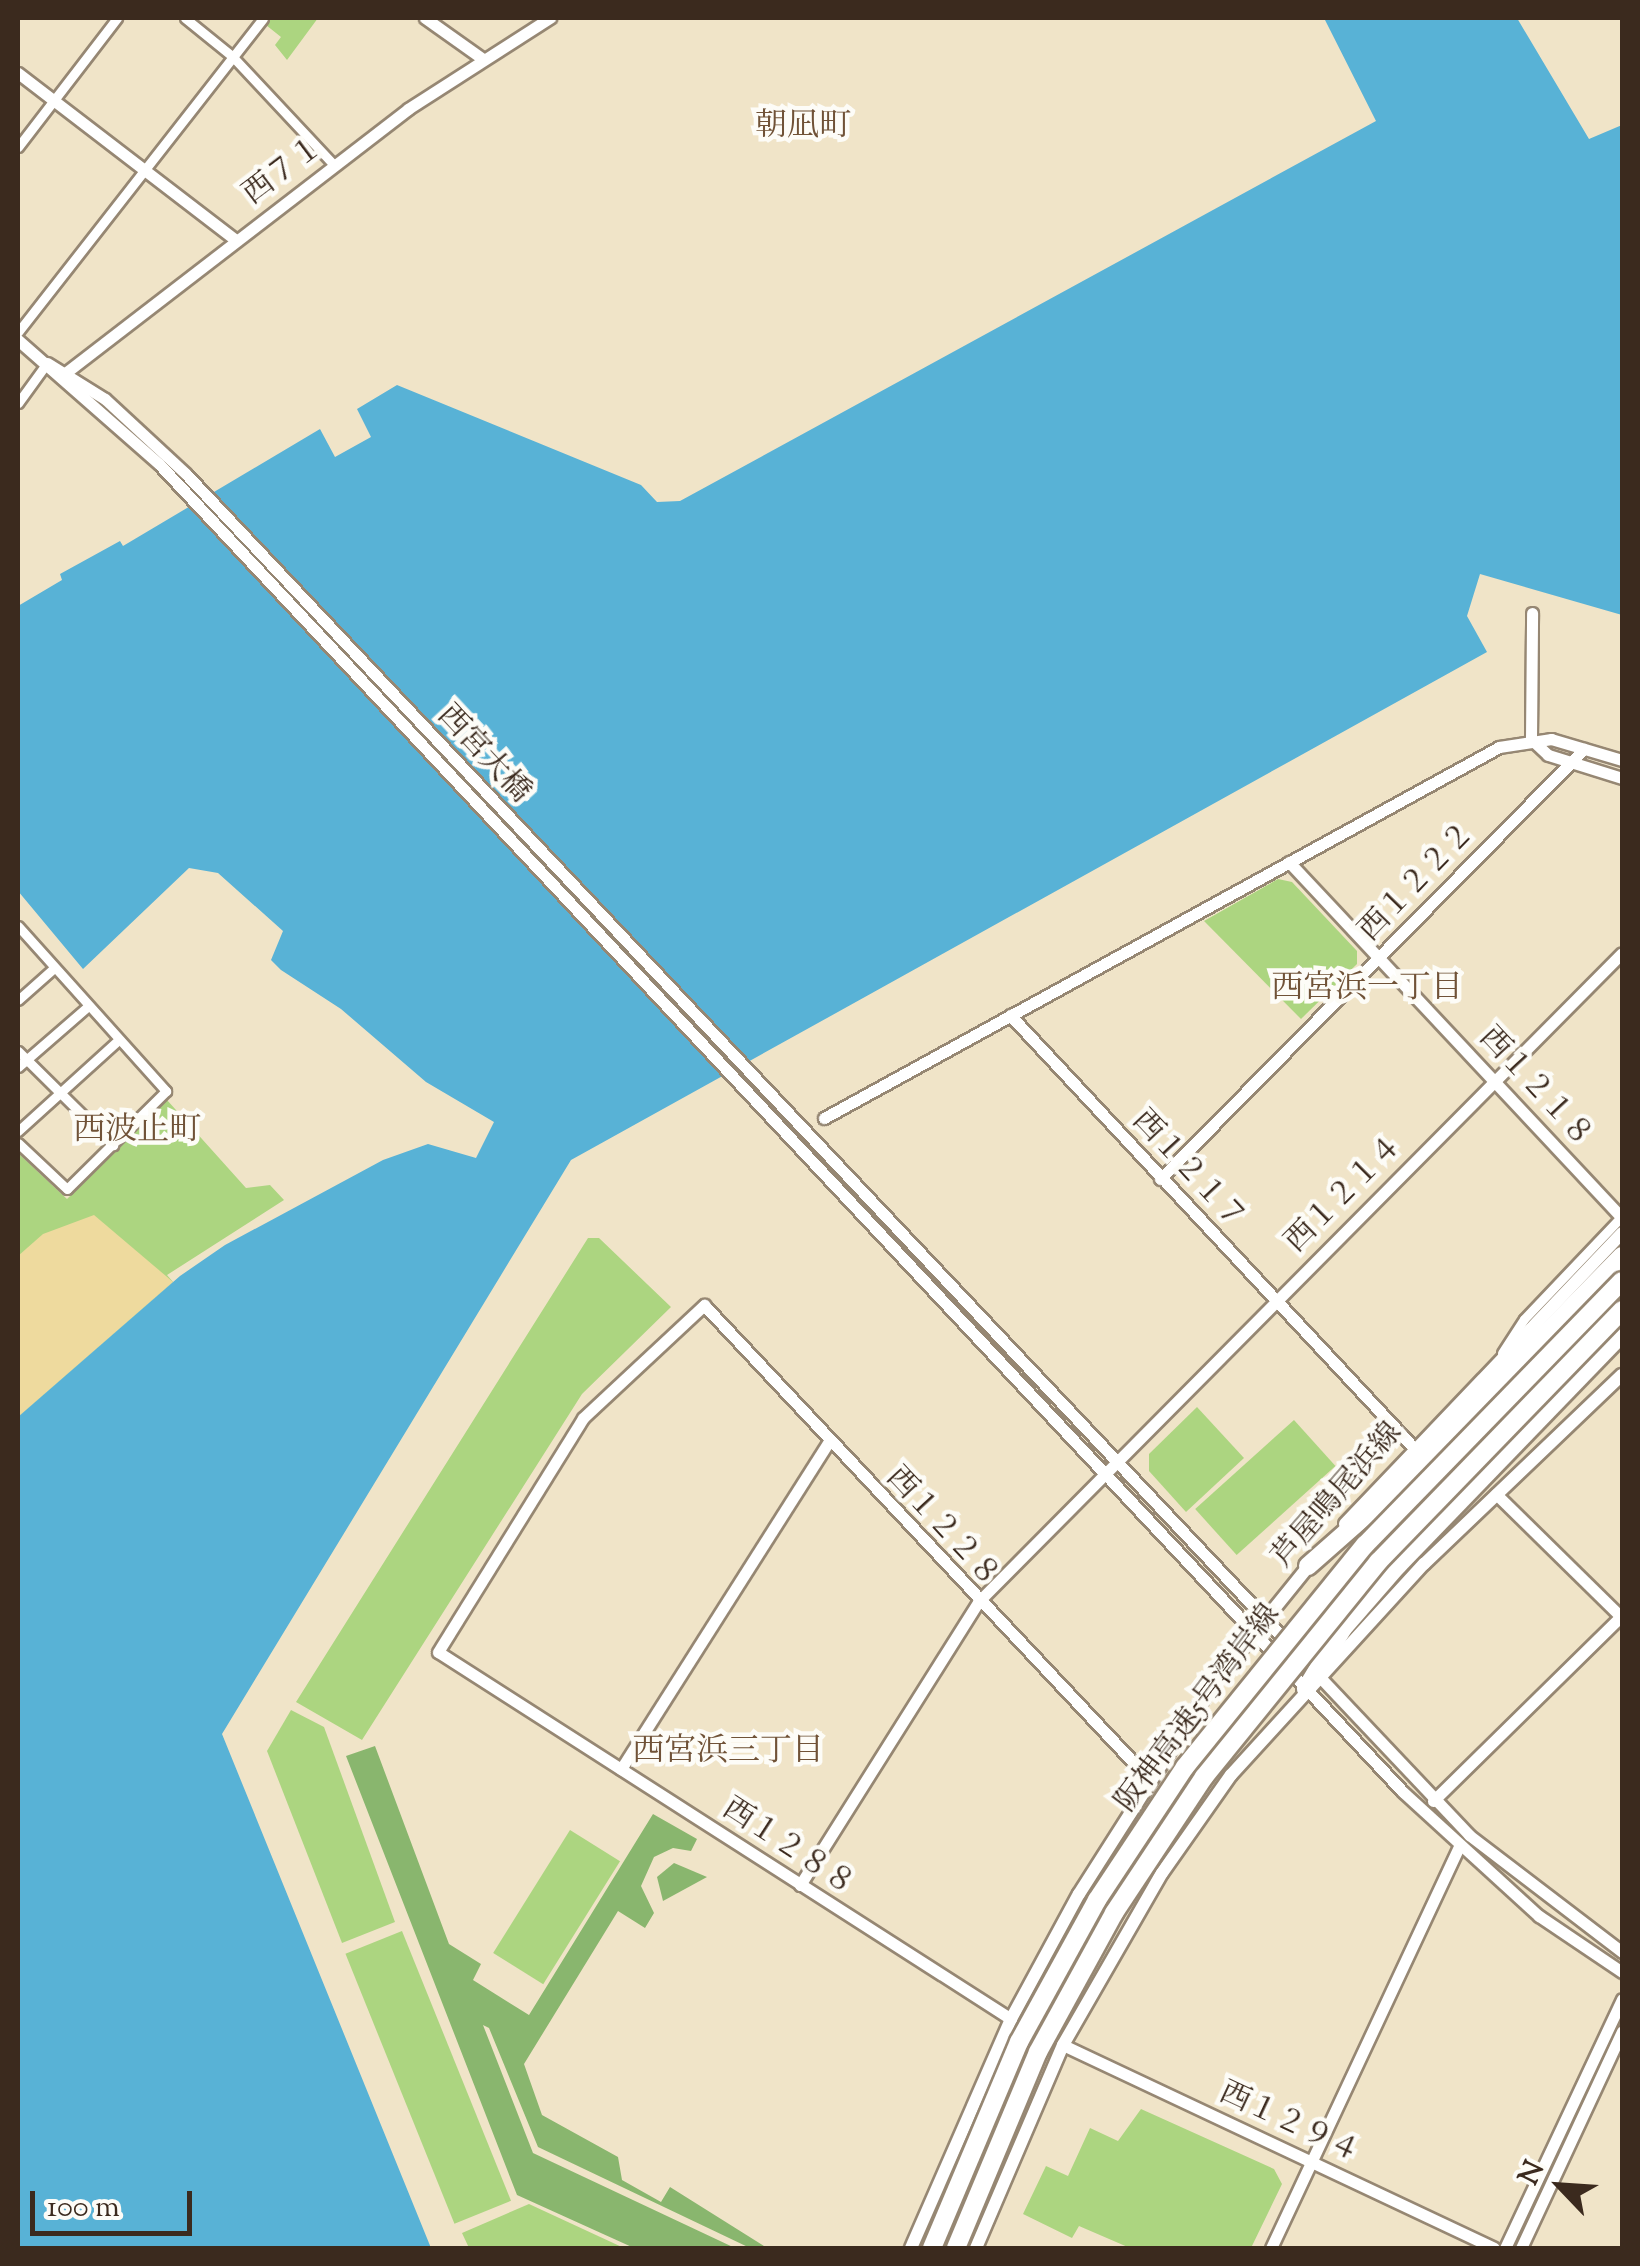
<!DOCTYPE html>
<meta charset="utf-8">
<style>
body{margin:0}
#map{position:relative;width:1640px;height:2266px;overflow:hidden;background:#f0e4c8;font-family:"Sorts Mill Goudy","Noto Serif JP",serif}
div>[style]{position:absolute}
.green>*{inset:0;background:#acd580;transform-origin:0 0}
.forest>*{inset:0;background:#89b66e}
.sand>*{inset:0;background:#eeda9e}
.water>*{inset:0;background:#58b2d6}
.roads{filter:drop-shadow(2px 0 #968773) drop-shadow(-2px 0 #968773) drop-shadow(0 2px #968773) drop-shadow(0 -2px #968773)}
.minor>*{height:9px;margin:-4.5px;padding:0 4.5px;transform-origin:4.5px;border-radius:4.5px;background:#fff}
.tertiary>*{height:11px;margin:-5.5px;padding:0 5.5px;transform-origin:5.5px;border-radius:5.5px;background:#fff}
.secondary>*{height:12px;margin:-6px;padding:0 6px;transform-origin:6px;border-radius:6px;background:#fff}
.motorway>*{height:18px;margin:-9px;padding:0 9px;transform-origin:9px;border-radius:9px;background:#fff}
.bridges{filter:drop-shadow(2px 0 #968773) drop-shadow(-2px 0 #968773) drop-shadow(0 2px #968773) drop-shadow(0 -2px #968773)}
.motorway-bridge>*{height:18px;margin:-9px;padding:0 9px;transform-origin:9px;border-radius:9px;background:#fff}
span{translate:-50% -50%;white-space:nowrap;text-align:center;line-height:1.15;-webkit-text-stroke:9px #fdfcf7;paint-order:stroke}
.street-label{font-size:30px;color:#3b2a1e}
.neighbourhood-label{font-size:32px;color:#705237}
.frame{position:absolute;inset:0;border:20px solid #3b2a1e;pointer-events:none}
.north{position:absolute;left:1510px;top:2136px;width:100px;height:100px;-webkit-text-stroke:8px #fdfcf7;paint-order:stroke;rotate:295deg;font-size:28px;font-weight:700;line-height:40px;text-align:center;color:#3b2a1e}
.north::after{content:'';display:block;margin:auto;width:35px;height:45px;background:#3b2a1e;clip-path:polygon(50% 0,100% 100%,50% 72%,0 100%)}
.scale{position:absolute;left:30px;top:2191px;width:162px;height:45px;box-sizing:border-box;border:5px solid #3b2a1e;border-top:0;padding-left:12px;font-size:30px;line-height:35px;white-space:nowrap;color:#3b2a1e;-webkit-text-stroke:8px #fdfcf7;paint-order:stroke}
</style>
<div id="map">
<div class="green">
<div style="clip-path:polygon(271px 18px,318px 18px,287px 60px,275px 45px,281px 37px,266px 25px)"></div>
<div style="clip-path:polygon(1278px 879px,1292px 882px,1357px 951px,1357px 964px,1301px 1019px,1204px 921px)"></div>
<div style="clip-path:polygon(167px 1100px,246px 1188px,270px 1185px,284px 1200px,167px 1275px,173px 1282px,18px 1417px,18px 1153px,67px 1199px)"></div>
<div style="clip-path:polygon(588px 1238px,599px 1238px,671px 1307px,582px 1394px,362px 1740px,296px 1702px)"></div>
<div style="clip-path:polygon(1197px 1407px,1244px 1458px,1186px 1512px,1149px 1471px,1149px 1454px)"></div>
<div style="left:1294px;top:1420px;width:62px;height:133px;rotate:48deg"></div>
<div style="clip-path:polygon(291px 1710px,324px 1727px,395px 1922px,342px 1943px,267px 1751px)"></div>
<div style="left:570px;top:1830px;width:59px;height:145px;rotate:32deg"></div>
<div style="left:402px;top:1931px;width:291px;height:61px;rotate:68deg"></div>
<div style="clip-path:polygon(1141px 2109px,1274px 2169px,1282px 2184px,1251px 2248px,1130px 2248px,1079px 2226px,1072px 2238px,1023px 2214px,1046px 2166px,1068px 2176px,1090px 2128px,1118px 2141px)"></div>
<div style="clip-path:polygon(529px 2204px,624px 2248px,469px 2248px,462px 2233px)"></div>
</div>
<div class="forest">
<div style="clip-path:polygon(375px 1746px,449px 1944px,481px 1964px,473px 1980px,529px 2015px,653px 1814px,697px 1839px,691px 1851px,673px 1848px,654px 1857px,641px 1886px,654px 1913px,645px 1928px,618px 1911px,524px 2064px,542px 2115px,618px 2157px,622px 2180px,661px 2202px,670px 2187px,767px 2248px,750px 2248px,538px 2147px,489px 2028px,483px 2025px,533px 2153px,735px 2248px,634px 2248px,517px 2195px,346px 1756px)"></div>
<div style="clip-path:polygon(674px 1863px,707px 1877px,663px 1901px,657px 1877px)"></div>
</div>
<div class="sand">
<div style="clip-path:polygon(94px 1215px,173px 1282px,18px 1417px,18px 1256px,43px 1234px)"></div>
</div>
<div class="water">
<div style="clip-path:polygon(1324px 18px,1517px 18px,1589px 139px,1622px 125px,1622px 615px,1480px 574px,1467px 616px,1487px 652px,571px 1160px,222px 1734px,431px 2248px,18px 2248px,18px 1417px,180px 1276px,225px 1245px,383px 1160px,428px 1144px,476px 1158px,494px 1122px,426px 1082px,341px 1009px,281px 970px,271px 960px,283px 931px,218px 873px,189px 868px,83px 969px,18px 891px,18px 606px,62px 580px,60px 574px,120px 541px,123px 546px,320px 429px,335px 457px,371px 437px,357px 409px,397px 385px,641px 485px,657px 502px,680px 501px,1376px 121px)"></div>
</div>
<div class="roads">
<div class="minor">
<div style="left:185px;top:18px;width:60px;rotate:39deg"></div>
<div style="left:232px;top:56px;width:149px;rotate:46.9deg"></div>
<div style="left:18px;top:147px;width:163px;rotate:-52.5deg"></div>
<div style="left:18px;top:332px;width:398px;rotate:-52deg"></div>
<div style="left:18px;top:403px;width:49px;rotate:-54.1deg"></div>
<div style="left:18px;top:926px;width:222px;rotate:48.1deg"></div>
<div style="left:166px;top:1091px;width:139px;rotate:135.3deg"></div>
<div style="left:67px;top:1189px;width:67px;rotate:-136.8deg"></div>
<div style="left:18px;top:1000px;width:48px;rotate:-41.6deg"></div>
<div style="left:18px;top:1051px;width:134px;rotate:44.7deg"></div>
<div style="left:18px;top:1067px;width:91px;rotate:-41deg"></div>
<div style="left:18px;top:1131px;width:132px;rotate:-42.2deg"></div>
<div style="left:1502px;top:1353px;width:40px;rotate:-57.1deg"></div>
<div style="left:1524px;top:1319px;width:142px;rotate:-46.4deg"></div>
</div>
<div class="tertiary">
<div style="left:425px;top:18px;width:71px;rotate:35.3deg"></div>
<div style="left:18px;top:73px;width:275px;rotate:37.5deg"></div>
<div style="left:18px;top:340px;width:188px;rotate:41.3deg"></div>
<div style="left:159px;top:464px;width:1820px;rotate:46.87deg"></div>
<div style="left:1403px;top:1792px;width:184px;rotate:42.4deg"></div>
<div style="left:1539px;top:1916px;width:100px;rotate:34deg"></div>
<div style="left:47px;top:363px;width:68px;rotate:31.8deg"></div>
<div style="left:105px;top:399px;width:109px;rotate:42.8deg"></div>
<div style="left:185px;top:473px;width:1631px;rotate:46.69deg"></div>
<div style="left:64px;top:374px;width:434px;rotate:-37.6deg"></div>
<div style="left:408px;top:109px;width:169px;rotate:-32.7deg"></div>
<div style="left:1531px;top:739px;width:126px;rotate:-89.5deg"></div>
<div style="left:1531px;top:739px;width:23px;rotate:43deg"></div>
<div style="left:1548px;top:755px;width:77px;rotate:17.3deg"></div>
<div style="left:1289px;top:862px;width:486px;rotate:46.9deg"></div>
<div style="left:1010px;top:1015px;width:591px;rotate:46.99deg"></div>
<div style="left:824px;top:1118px;width:770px;rotate:-28.79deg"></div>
<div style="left:1499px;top:747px;width:53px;rotate:-8.7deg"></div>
<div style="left:1551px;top:739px;width:74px;rotate:16.5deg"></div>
<div style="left:1160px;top:1179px;width:604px;rotate:-45.4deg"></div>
<div style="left:1496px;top:1494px;width:177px;rotate:44.5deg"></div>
<div style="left:1316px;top:1673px;width:223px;rotate:46.6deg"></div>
<div style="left:1469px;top:1835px;width:193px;rotate:37.4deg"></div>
<div style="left:621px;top:1769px;width:386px;rotate:-57.6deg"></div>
<div style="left:1433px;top:1801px;width:265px;rotate:-44.5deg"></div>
<div style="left:800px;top:1885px;width:334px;rotate:-57.8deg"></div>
<div style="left:978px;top:1602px;width:914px;rotate:-45.22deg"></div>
<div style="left:1011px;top:2019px;width:680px;rotate:-147.36deg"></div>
<div style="left:438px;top:1652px;width:275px;rotate:-58.2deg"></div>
<div style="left:583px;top:1418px;width:166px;rotate:-43deg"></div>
<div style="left:704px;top:1305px;width:650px;rotate:46.81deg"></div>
<div style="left:1063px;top:2045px;width:476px;rotate:25.2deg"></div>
<div style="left:1271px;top:2248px;width:444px;rotate:-64.9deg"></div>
<div style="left:1505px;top:2248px;width:275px;rotate:-64.8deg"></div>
<div style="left:1521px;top:2248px;width:239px;rotate:-65deg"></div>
</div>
<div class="secondary">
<div style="left:1345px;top:1524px;width:402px;rotate:-46.4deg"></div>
<div style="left:911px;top:2248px;width:250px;rotate:-66.4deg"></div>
<div style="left:1011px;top:2019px;width:142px;rotate:-61.5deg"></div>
<div style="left:1079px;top:1894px;width:246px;rotate:-57.5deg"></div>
<div style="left:1211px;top:1687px;width:161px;rotate:-51.1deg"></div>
<div style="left:976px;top:2248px;width:221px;rotate:-66.8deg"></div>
<div style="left:1063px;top:2045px;width:198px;rotate:-60.1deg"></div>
<div style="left:1162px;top:1873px;width:120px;rotate:-54.9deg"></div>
<div style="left:1231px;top:1775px;width:286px;rotate:-47.6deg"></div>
<div style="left:1424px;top:1564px;width:274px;rotate:-43.7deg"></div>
</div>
<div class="motorway">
<div style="left:1308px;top:1566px;width:101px;rotate:-41.4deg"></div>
<div style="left:1384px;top:1499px;width:340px;rotate:-45.6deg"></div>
<div style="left:1306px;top:1689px;width:71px;rotate:-58.8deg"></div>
<div style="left:1343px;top:1628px;width:84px;rotate:-48.9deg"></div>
<div style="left:1398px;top:1565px;width:322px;rotate:-46deg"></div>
</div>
</div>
<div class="bridges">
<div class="motorway-bridge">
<div style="left:932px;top:2248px;width:224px;rotate:-67.1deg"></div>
<div style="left:1019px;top:2042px;width:162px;rotate:-61.2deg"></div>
<div style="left:1097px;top:1900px;width:159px;rotate:-56.5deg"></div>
<div style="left:1185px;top:1767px;width:286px;rotate:-51deg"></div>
<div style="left:1365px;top:1545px;width:368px;rotate:-45.8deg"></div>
<div style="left:956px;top:2248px;width:212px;rotate:-67.3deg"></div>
<div style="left:1038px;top:2052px;width:158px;rotate:-61.3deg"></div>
<div style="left:1114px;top:1913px;width:163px;rotate:-56.5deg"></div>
<div style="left:1204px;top:1777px;width:277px;rotate:-51deg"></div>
<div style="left:1378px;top:1562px;width:351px;rotate:-45.9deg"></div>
</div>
</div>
<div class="street-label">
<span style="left:284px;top:172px;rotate:-37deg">西７１</span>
<span style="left:483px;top:755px;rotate:47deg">西宮大橋</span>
<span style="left:1418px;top:883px;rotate:-46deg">西１２２２</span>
<span style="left:1535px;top:1088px;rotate:47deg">西１２１８</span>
<span style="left:1188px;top:1171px;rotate:47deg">西１２１７</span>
<span style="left:1345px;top:1195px;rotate:-45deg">西１２１４</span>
<span style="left:1338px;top:1496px;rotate:-49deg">芦屋鳴尾浜線</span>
<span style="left:942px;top:1528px;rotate:47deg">西１２２８</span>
<span style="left:1199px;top:1709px;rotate:-53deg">阪神高速5号湾岸線</span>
<span style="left:788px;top:1848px;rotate:33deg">西１２８８</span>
<span style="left:1289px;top:2124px;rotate:25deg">西１２９４</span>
</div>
<div class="neighbourhood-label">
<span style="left:803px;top:127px">朝凪町</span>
<span style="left:1367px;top:989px">西宮浜一丁目</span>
<span style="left:137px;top:1131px">西波止町</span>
<span style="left:728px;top:1752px">西宮浜三丁目</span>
</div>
<div class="frame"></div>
<div class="north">N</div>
<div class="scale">100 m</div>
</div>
